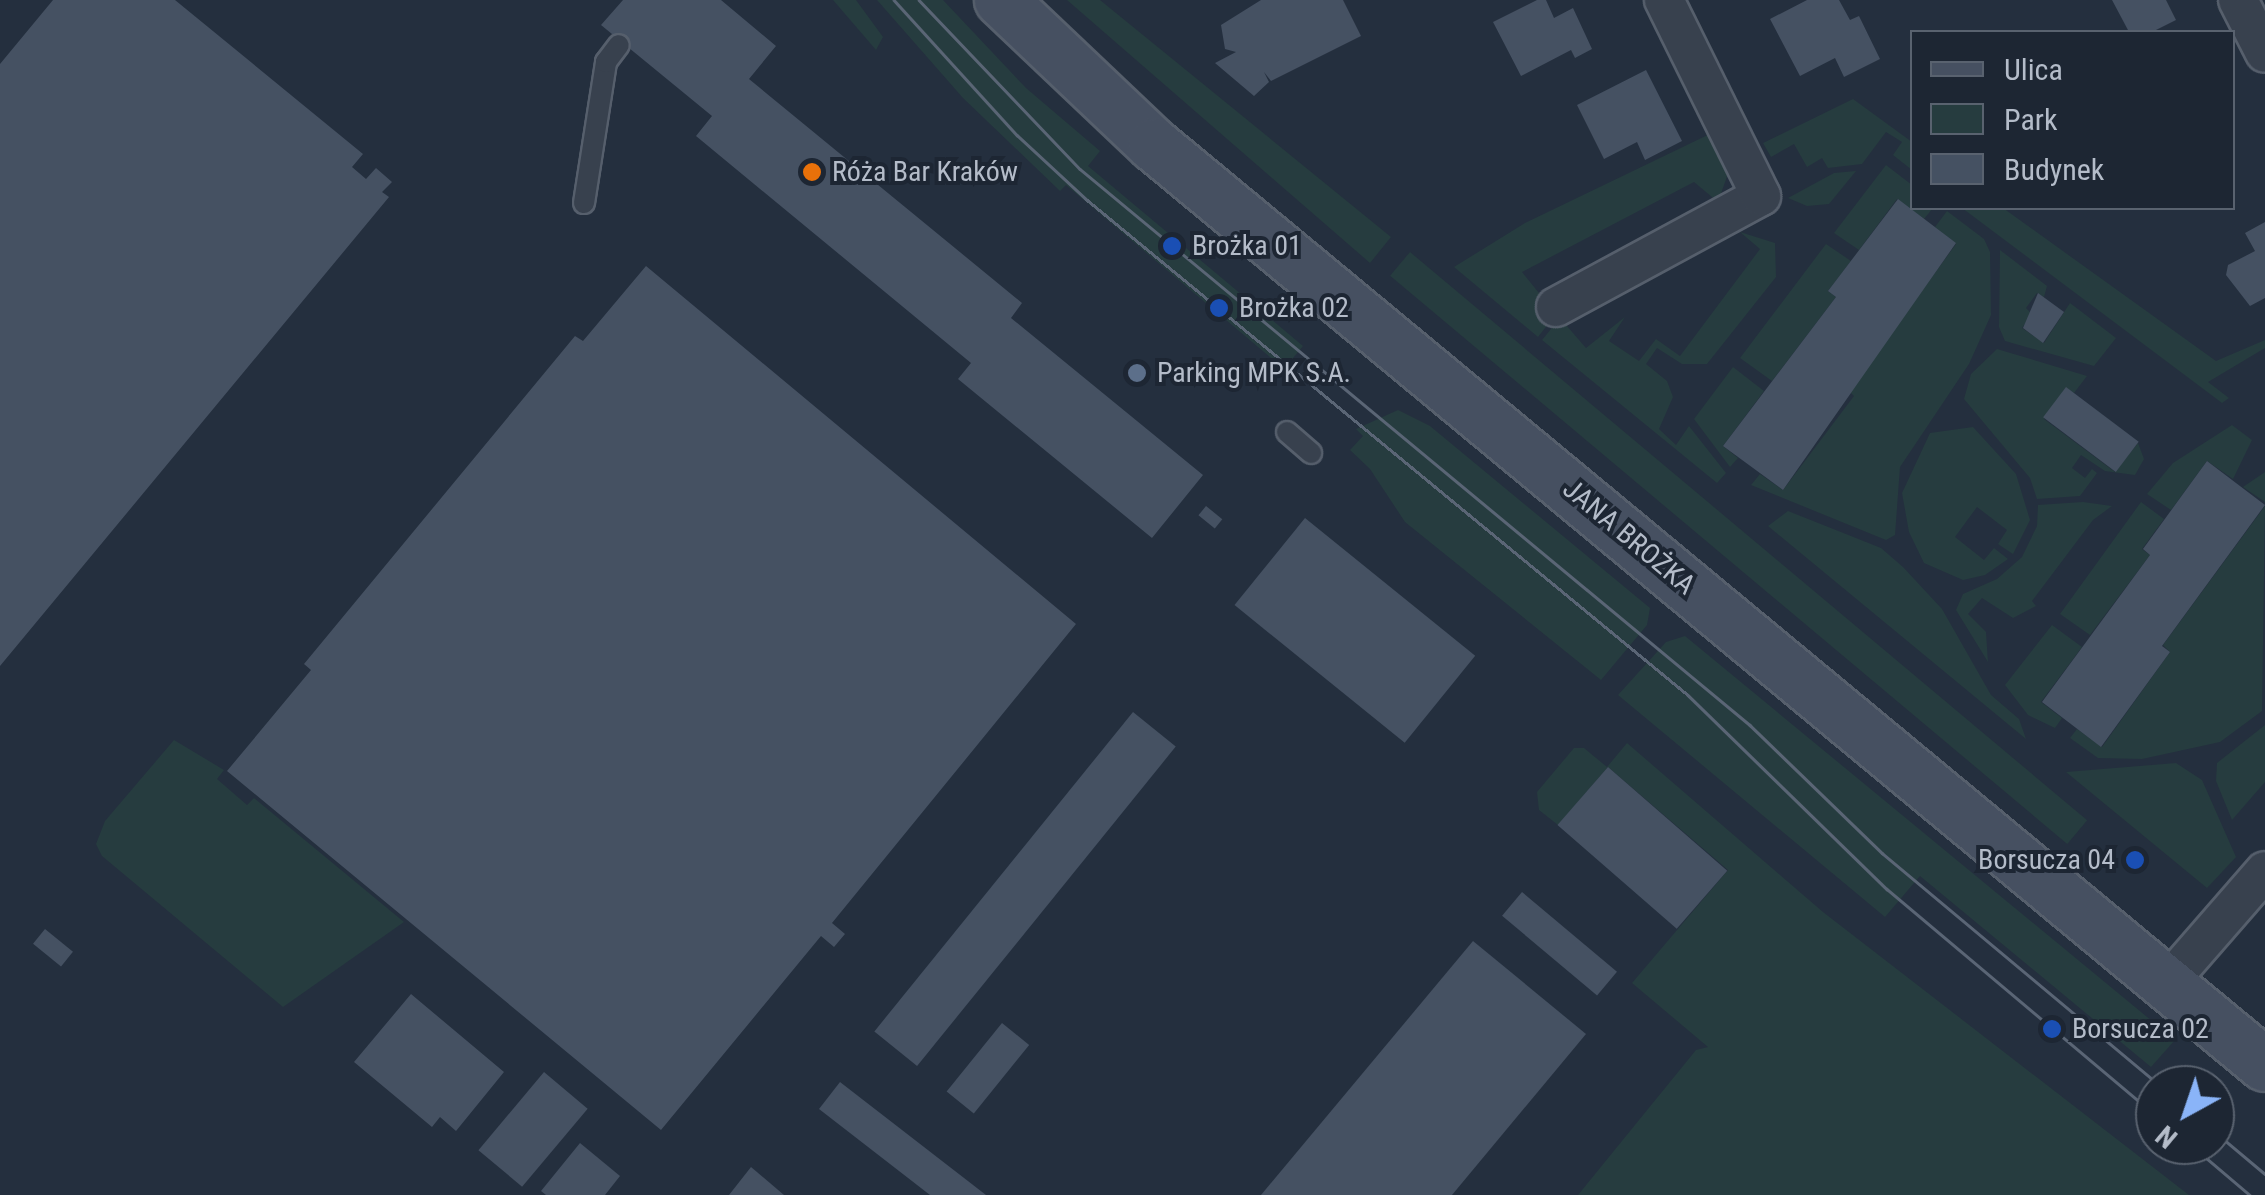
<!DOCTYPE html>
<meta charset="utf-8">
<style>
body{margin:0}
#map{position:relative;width:2265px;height:1195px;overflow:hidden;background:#242f3e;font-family:"Roboto Condensed",sans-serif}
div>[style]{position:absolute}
.green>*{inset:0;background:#263c3f;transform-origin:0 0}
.building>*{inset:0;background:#455162;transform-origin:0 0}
.roads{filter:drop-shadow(2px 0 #565f6c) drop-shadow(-2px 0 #565f6c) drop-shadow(0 2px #565f6c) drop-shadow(0 -2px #565f6c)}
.lane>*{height:20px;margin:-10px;padding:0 10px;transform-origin:10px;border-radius:10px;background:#38414e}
.street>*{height:38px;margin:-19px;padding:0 19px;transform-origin:19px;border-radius:19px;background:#38414e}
.secondary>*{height:52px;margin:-26px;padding:0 26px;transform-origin:26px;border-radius:26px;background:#465061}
.tram>*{height:2.5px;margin:-1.25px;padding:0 1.25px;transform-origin:1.25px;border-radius:1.25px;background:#5a6575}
.dots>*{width:28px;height:28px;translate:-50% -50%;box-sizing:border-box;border:5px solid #1d2633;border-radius:50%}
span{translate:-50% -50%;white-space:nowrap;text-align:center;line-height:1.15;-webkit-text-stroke:8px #1d2633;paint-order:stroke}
.poi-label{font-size:28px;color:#b4bcc9}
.left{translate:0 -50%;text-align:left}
.right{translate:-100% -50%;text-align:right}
.street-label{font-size:28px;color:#b4bcc9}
.legend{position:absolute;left:1910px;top:30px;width:325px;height:180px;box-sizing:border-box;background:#1d2633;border:2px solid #59626f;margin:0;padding:12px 18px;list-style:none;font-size:30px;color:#b4bcc9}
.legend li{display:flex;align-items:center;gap:20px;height:50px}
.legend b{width:50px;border:2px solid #59626f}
.north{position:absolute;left:2135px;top:1065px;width:100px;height:100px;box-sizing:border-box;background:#1d2633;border:2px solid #59626f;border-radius:50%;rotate:220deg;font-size:28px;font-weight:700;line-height:40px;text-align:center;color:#b4bcc9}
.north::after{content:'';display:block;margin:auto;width:35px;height:45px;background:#8ab4f8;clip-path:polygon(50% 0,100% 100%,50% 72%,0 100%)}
</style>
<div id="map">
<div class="green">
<div style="clip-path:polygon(833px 0,856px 0,883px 37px,876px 50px)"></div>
<div style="clip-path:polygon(877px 0,943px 0,1026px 88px,1100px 151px,1088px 166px,1303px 346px,1284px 369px,1066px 185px,1060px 191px,963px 98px)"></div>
<div style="clip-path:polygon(1067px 0,1100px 0,1391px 237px,1370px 263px)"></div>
<div style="clip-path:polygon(1853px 99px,1912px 142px,1912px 170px,1893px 155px,1902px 142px,1886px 132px,1862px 164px,1828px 168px,1822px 158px,1807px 167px,1794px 144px,1771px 157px,1763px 143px)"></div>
<div style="clip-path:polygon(1716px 131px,1730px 168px,1718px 202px,1694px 182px,1522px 272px,1556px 314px,1538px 337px,1454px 267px,1525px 223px)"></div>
<div style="clip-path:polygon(1886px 165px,1912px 185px,1912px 208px,1933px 208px,1924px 219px,1897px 199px,1859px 250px,1834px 233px)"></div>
<div style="clip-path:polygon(1856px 171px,1829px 204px,1807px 206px,1788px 198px,1834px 173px)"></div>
<div style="clip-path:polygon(1962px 208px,2003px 208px,2216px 361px,2265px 340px,2265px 348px,2208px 382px,2229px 398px,2222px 403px)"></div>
<div style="clip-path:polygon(1947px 211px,1984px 239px,1990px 252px,1991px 315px,1969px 364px,1900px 467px,1895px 535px,1886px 540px,1751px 485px,1760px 474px,1783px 490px,1854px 396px,1849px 391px,1956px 244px,1935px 227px)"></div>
<div style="clip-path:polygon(1740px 232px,1775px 243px,1776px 277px,1707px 364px,1682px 364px,1657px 348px,1646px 364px,1667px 381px,1673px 397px,1659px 429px,1676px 445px,1689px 426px,1726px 473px,1717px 483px,1542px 340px,1560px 318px,1586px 348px,1625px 317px,1609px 341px,1639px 361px,1656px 339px,1680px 356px,1760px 249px)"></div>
<div style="clip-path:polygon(1826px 244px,1851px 261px,1828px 291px,1836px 297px,1772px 381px,1740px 358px)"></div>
<div style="clip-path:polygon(2000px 250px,2047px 286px,2044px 297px,2037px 293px,2026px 308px,2032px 314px,2022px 328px,2044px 343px,2070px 303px,2116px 338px,2094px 366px,2005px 341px,1999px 327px)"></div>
<div style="left:1410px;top:252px;width:884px;height:31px;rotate:40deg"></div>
<div style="clip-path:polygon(1997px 349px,2087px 376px,2074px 393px,2066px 388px,2044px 419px,2115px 472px,2138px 443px,2144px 459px,2135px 475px,2105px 471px,2081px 455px,2072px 468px,2085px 478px,2092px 469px,2097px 473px,2080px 496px,2037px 499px,2030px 478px,1964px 399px,1971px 374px)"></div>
<div style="clip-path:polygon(1733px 367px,1764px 391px,1723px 446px,1738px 458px,1730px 467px,1694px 419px)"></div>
<div style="clip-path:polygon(1398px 410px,1430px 426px,1650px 608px,1647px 625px,1601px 680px,1405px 522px,1370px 469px,1350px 450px,1363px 436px,1356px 429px)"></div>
<div style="clip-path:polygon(2232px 425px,2252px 440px,2233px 479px,2207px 461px,2171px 510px,2147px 494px,2173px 463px)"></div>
<div style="clip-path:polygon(1973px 427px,2016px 474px,2030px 520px,2013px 554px,1998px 544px,2007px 530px,1977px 507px,1955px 537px,1984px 560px,1994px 548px,2008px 559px,1985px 575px,1963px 580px,1924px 563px,1909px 532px,1902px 493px,1930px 433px)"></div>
<div style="clip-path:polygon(2265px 472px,2265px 502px,2243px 487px)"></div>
<div style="clip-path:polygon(2083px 502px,2112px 506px,2093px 520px,2032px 601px,2036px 606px,2013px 618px,1982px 598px,1968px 614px,1986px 632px,1988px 662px,1956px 610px,1963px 594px,1997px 579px,2022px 557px,2037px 526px,2038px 505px)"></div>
<div style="clip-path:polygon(2141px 502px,2164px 519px,2142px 549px,2150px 555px,2090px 635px,2060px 614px)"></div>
<div style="clip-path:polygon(2265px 506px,2262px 711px,2220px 742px,2142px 759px,2098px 758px,2070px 738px,2077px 729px,2102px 747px,2170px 652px,2163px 645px)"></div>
<div style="clip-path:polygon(1788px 511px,1881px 548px,1903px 567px,1942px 609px,1991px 695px,2019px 719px,2026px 739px,1768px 526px)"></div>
<div style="clip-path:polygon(2052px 625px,2082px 647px,2041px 702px,2062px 718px,2055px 728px,2028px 715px,2005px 685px)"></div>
<div style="clip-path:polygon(1685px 636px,2175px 1040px,2151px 1067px,1920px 876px,1885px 917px,1618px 695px,1666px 642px)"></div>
<div style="clip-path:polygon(2265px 725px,2265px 782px,2232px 820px,2216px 781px,2217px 763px)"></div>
<div style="clip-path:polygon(174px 740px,224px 770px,217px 779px,247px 805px,254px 798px,404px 922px,283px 1007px,102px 856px,96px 844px,105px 821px)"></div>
<div style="clip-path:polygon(1627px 743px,1823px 912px,2189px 1195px,1578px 1195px,1696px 1050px,1708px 1047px,1632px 983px,1728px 870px,1608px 767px,1558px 825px,1539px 810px,1537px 792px,1574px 748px,1584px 748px,1607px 767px)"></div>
<div style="clip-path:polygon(2176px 763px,2202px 780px,2236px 857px,2207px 888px,2066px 772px)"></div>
</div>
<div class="building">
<div style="clip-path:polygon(53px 0,175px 0,363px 154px,352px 167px,366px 179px,376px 168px,392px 182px,382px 192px,389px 197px,0 666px,0 64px)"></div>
<div style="clip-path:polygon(623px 0,721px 0,776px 46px,749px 79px,1022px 303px,1011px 318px,1203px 475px,1152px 538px,958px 379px,971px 363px,696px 136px,712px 116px,601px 25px)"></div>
<div style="clip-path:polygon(1261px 0,1343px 0,1361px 36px,1271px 81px,1264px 72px,1269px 82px,1254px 96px,1215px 63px,1236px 52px,1225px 49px,1221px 25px)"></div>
<div style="clip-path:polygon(1537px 0,1546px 0,1554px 18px,1573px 8px,1592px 49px,1575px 58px,1571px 50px,1521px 76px,1493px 22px)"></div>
<div style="clip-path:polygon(1807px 0,1839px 0,1850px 20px,1859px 16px,1880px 59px,1844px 77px,1835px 58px,1800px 76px,1770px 19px)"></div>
<div style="clip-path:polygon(2112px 0,2166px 0,2176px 20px,2152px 32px,2129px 32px)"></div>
<div style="clip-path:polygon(1646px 70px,1682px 141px,1645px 160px,1637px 142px,1604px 159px,1577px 105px)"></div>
<div style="clip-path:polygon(1898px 199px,1956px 243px,1783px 490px,1723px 446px,1836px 297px,1828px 291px)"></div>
<div style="clip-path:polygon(2265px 222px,2265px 298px,2250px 306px,2226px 275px,2228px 265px,2255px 251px,2245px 233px)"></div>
<div style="clip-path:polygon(646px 266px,1076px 624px,832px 923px,845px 934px,834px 947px,821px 936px,661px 1130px,227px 771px,311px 670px,304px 664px,575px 336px,583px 341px)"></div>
<div style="clip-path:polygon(2038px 293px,2064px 312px,2043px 343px,2023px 328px)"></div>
<div style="left:2066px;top:387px;width:91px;height:38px;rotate:37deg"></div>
<div style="clip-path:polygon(2207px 461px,2265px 505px,2162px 646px,2170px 652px,2101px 747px,2042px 702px,2150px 555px,2143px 549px)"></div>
<div style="left:1206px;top:506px;width:21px;height:12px;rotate:39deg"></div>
<div style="left:1305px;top:518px;width:219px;height:112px;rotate:39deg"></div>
<div style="left:1133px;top:712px;width:55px;height:411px;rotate:39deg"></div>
<div style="left:1608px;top:767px;width:158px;height:77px;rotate:41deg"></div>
<div style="left:1522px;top:892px;width:124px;height:31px;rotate:40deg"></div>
<div style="left:45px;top:929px;width:36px;height:19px;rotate:39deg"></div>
<div style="clip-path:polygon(1473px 941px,1586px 1034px,1452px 1195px,1261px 1195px)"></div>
<div style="clip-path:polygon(411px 994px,504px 1072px,456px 1131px,440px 1117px,432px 1127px,354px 1062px)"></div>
<div style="left:1002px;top:1023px;width:35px;height:88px;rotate:39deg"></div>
<div style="left:544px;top:1072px;width:57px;height:102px;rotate:40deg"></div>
<div style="clip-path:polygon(840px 1082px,986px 1195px,930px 1195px,819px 1109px)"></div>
<div style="clip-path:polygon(580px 1143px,620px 1176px,605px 1195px,546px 1195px,541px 1191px)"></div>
<div style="clip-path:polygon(751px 1167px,784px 1195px,729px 1195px)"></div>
</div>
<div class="roads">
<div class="lane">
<div style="left:584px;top:203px;width:143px;rotate:-81.1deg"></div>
<div style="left:606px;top:62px;width:21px;rotate:-53deg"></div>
<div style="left:1287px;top:432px;width:32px;rotate:41deg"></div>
</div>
<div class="street">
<div style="left:2238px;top:0;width:59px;rotate:63deg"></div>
<div style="left:1556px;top:307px;width:233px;rotate:-28.4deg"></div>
<div style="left:1761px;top:196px;width:219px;rotate:-116.3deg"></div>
<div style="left:2165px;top:986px;width:152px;rotate:-49deg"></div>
</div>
<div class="secondary">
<div style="left:1001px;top:0;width:211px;rotate:43.5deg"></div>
<div style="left:1154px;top:145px;width:1442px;rotate:39.63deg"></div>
</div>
</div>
<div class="tram">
<div style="left:894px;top:0;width:183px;rotate:47.7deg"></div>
<div style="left:1017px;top:135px;width:94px;rotate:42.8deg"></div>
<div style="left:1086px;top:199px;width:780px;rotate:39.49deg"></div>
<div style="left:1688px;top:695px;width:278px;rotate:44.3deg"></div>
<div style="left:1887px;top:889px;width:351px;rotate:40.1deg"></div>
<div style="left:919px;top:0;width:233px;rotate:46.4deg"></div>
<div style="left:1080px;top:169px;width:871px;rotate:39.69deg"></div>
<div style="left:1750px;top:725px;width:184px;rotate:44.1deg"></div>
<div style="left:1882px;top:853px;width:361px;rotate:39.9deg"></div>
<div style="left:2215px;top:1132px;width:65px;rotate:40deg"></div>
<div style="left:2191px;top:1145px;width:77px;rotate:40.3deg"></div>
</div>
<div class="dots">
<div style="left:812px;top:172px;background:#e8710a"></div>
<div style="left:1172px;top:246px;background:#1a4fb4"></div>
<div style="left:1219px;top:308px;background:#1a4fb4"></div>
<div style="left:1137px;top:373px;background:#5c6f8a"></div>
<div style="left:2135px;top:860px;background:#1a4fb4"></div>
<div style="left:2052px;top:1029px;background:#1a4fb4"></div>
</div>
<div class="poi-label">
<span class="left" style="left:832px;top:172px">Róża Bar Kraków</span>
<span class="left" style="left:1192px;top:246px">Brożka 01</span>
<span class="left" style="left:1239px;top:308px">Brożka 02</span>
<span class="left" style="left:1157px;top:373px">Parking MPK S.A.</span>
<span class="right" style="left:2115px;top:860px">Borsucza 04</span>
<span class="left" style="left:2072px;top:1029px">Borsucza 02</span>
</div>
<div class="street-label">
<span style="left:1629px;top:537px;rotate:40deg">JANA BROŻKA</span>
</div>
<ul class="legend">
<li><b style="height:12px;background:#465061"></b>Ulica</li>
<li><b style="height:28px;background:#263c3f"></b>Park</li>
<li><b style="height:28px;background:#455162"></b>Budynek</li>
</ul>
<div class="north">N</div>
</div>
